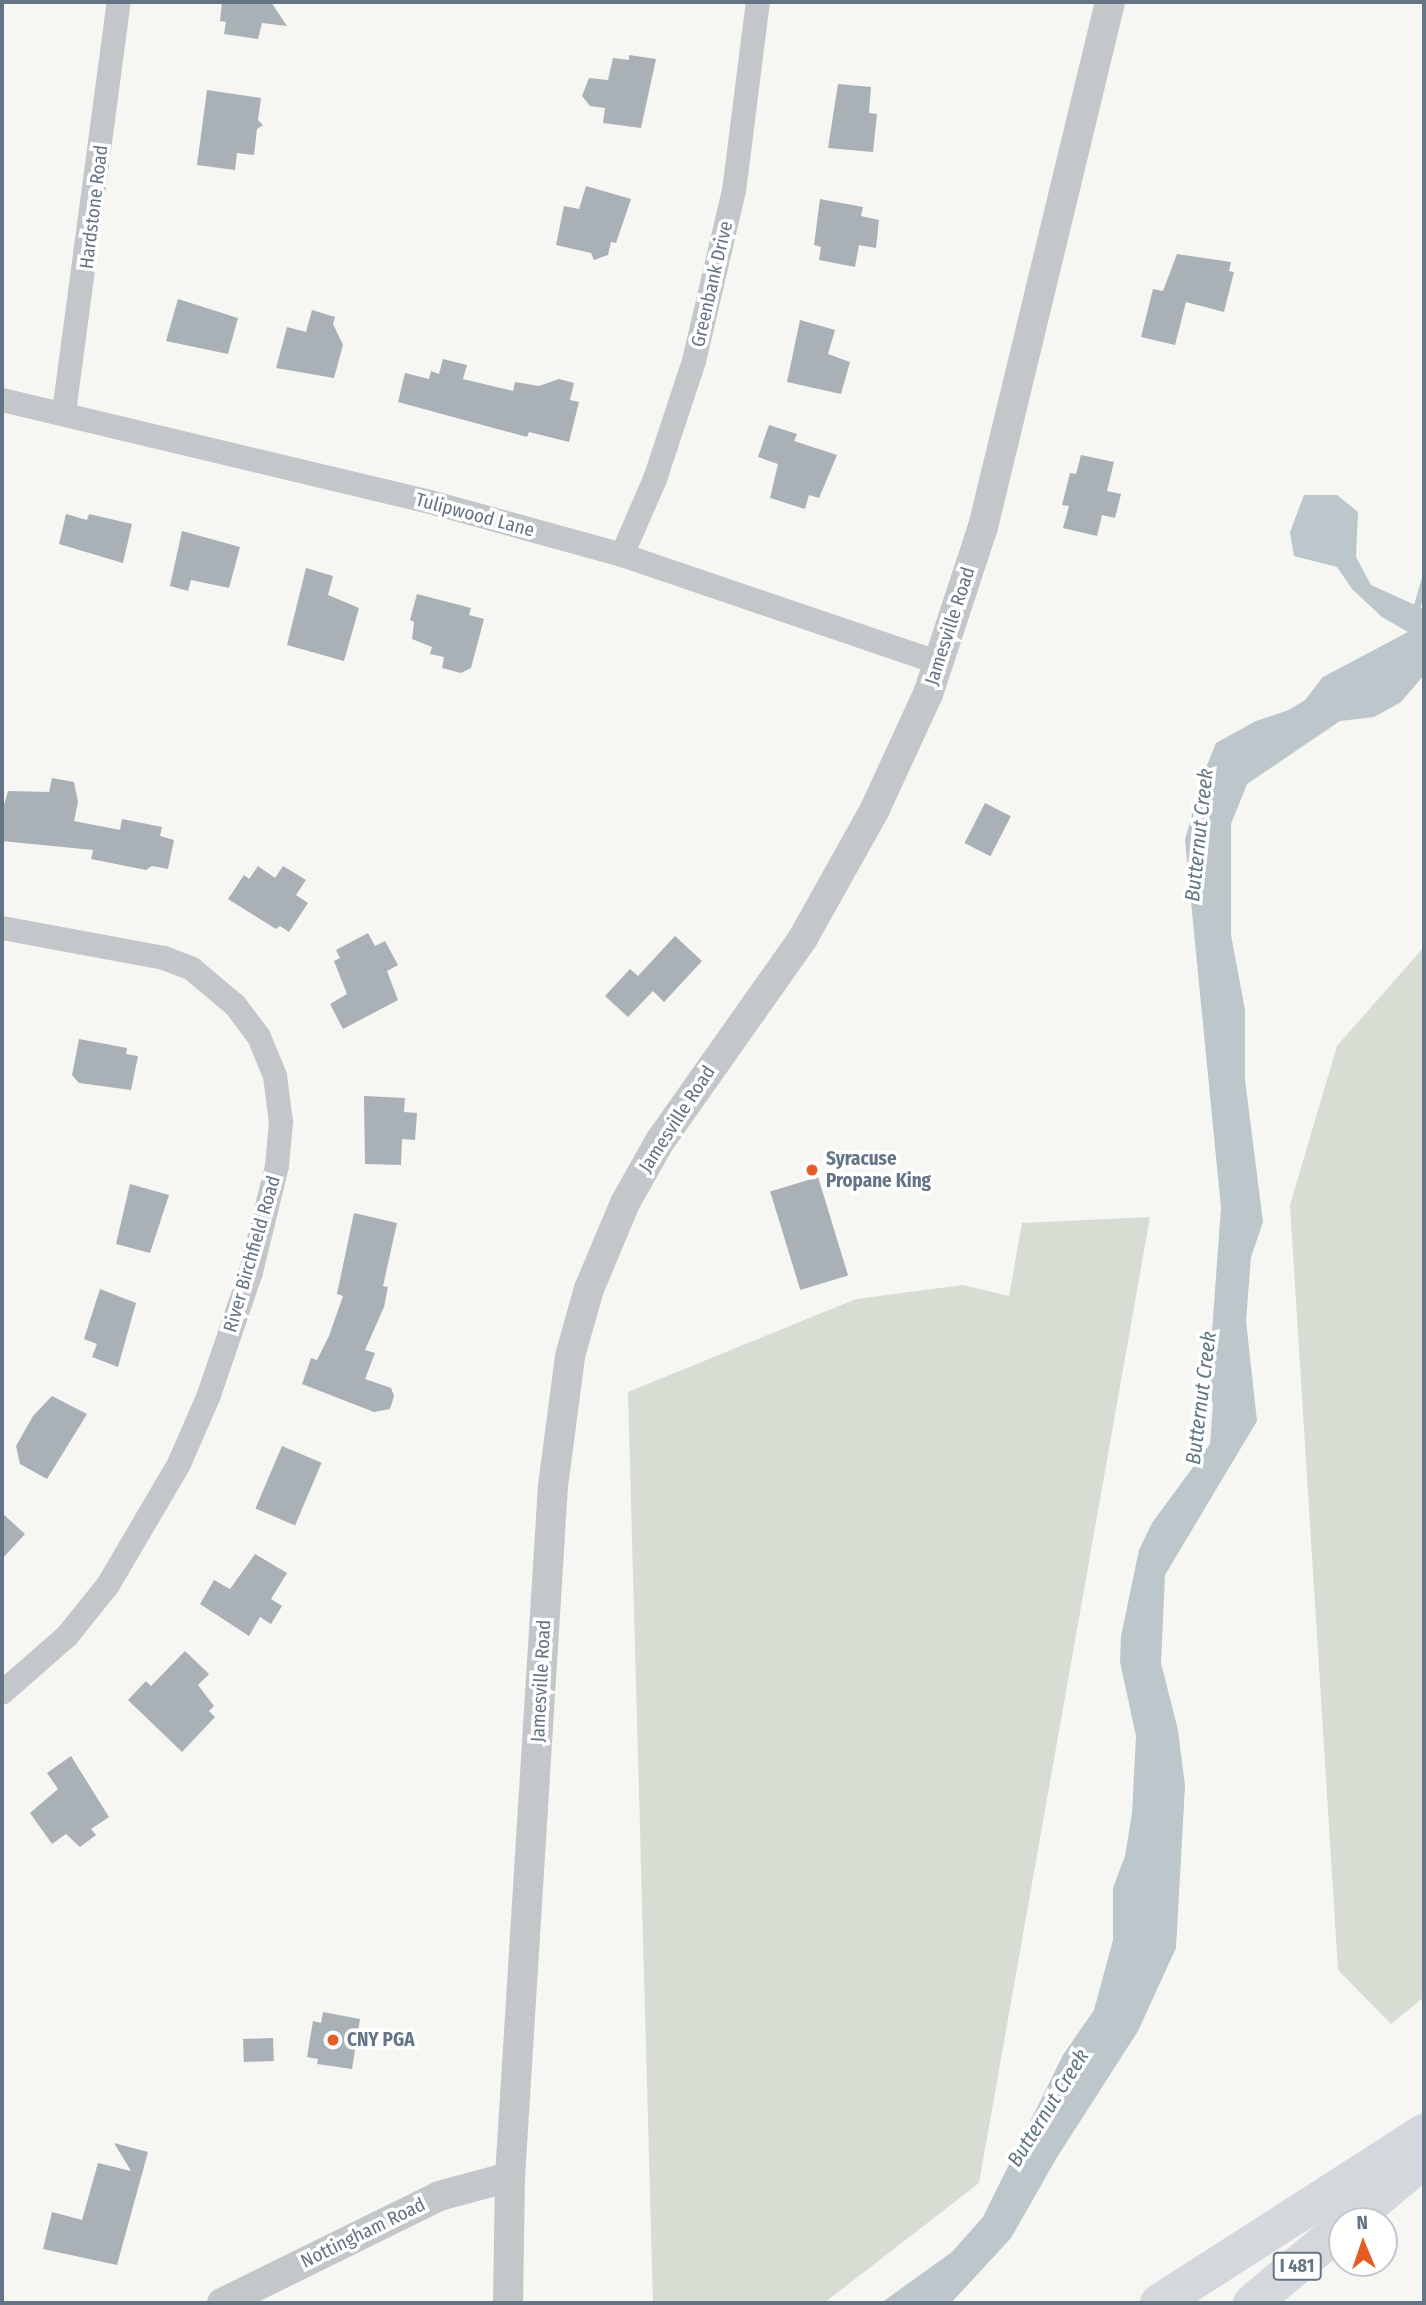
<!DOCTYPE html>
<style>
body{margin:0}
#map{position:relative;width:1426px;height:2305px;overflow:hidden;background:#f6f6f2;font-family:"Fira Sans Condensed",sans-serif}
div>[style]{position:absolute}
.green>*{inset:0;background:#d7ddd3}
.water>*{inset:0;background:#bcc6cb}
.stream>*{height:7px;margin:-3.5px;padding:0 3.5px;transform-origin:3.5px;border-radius:3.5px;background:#bcc6cb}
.building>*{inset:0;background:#a9b1b7;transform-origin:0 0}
.minor>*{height:24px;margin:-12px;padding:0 12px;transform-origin:12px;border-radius:12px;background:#c3c7ca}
.tertiary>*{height:30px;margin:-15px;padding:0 15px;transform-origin:15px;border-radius:15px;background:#c3c7ca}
.motorway>*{height:38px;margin:-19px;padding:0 19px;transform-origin:19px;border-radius:19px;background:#d4d8dc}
.dots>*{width:19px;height:19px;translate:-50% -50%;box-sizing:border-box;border:4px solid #fff;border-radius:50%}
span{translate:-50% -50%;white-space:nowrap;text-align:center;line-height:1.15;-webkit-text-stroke:7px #fff;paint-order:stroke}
.shield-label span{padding:2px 5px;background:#fff;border:2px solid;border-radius:5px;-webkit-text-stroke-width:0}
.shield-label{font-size:18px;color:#657484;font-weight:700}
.street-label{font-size:19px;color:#657484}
.poi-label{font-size:19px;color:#657484;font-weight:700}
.left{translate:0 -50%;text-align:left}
.water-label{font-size:21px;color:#607680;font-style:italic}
.frame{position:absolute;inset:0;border:4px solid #657484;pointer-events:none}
.north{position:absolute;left:1328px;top:2207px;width:70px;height:70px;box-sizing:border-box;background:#fff;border:2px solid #c1c7ce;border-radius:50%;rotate:358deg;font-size:19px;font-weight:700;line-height:28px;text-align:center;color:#657484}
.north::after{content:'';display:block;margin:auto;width:24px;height:32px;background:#e55c24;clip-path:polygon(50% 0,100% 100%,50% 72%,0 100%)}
</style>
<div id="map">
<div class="green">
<div style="clip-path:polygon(1424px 947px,1424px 1997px,1391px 2024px,1338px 1970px,1290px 1205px,1337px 1046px)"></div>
<div style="clip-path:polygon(1150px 1217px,979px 2183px,824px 2303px,653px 2303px,628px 1392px,856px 1299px,963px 1285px,1009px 1296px,1022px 1223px)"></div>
</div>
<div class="water">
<div style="clip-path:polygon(1304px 495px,1337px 495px,1358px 512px,1356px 557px,1371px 585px,1424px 609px,1424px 675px,1401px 702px,1374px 717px,1340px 721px,1247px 784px,1231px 824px,1231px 935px,1245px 1010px,1245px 1080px,1263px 1222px,1251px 1257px,1246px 1321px,1257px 1421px,1165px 1575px,1161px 1663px,1178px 1730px,1185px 1786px,1176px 1948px,1138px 2031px,1056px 2159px,1011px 2238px,951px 2303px,881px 2303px,952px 2252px,983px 2217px,1063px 2055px,1094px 2010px,1113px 1940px,1113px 1888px,1125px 1856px,1132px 1813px,1136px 1736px,1120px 1662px,1121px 1636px,1139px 1550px,1152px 1523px,1210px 1444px,1213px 1404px,1208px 1387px,1221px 1208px,1185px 840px,1201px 780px,1216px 743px,1256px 721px,1289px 710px,1305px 700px,1323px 677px,1408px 632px,1382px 617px,1352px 589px,1337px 567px,1294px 556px,1290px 532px)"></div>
</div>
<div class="stream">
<div style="left:1415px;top:612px;width:33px;rotate:-74deg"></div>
</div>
<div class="building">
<div style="clip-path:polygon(222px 2px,271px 2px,287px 26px,262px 23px,258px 39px,224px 34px,226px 22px,220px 21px)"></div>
<div style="clip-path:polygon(629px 55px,656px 59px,641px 128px,603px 123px,605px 108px,590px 106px,582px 96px,589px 78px,608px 80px,613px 58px,629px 60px)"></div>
<div style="clip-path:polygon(838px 84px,871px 87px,869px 113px,877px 114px,873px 152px,828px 148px)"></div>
<div style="clip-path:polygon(207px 90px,261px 98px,258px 120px,263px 125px,257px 129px,254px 155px,237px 153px,235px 170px,197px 165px)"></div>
<div style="clip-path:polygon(586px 186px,631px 199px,616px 243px,611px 242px,608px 255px,594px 260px,591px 253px,556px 245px,564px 206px,579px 209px)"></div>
<div style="clip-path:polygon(820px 199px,863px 207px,861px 216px,879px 220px,876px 248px,859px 245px,855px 267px,819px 260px,821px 247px,814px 245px)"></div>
<div style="clip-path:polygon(1177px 254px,1231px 262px,1229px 271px,1234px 272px,1224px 312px,1186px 302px,1175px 345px,1141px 337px,1153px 289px,1163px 291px)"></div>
<div style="clip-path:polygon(178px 299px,238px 318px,228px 354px,166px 341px)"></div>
<div style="clip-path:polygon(312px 310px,335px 317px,333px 324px,343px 345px,334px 378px,276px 368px,287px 327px,306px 332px)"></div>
<div style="clip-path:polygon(800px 320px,835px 330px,828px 354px,850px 362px,841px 394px,787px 382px)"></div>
<div style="clip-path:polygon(443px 359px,467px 365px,463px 379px,513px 391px,515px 382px,539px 386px,559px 379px,574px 383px,570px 400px,579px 402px,569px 442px,529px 432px,527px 437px,398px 402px,405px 373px,429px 379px,431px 371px,439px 374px)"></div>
<div style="clip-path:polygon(769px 425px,797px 434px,794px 441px,837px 455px,819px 498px,809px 495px,805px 509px,770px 498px,778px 464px,758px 457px)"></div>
<div style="clip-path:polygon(1081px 455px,1114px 462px,1107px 491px,1121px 494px,1115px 518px,1102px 515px,1097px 536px,1063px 528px,1069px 506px,1062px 505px,1070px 473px,1076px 474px)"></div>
<div style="clip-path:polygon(66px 514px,87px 520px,89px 514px,132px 524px,123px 563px,59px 544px)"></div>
<div style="clip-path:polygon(182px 531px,240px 547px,229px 588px,191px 580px,188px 591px,170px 586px)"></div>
<div style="clip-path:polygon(306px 568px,333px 576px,328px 595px,359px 608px,344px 661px,287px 645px)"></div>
<div style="clip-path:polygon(417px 594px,471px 608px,469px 615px,484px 619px,471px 668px,461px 673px,442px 668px,444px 657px,430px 654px,432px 647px,412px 639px,414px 622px,410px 620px)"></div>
<div style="clip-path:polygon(52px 778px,74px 782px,78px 802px,74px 821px,120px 830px,122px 819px,162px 827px,160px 836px,174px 840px,168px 869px,152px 866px,146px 870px,91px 859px,93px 850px,2px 841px,2px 812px,8px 791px,49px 792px)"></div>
<div style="left:985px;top:803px;width:29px;height:45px;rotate:27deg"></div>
<div style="clip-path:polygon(258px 866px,275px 878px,283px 866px,306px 880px,296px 895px,308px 903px,289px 932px,280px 926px,276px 929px,228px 899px,244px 875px,249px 879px)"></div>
<div style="clip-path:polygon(368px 933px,375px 946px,385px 941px,398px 965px,387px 971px,398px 1000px,343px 1029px,330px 1004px,347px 994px,334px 961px,340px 958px,336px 950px)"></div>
<div style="clip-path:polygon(675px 936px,702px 961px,664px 1002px,653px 991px,628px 1017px,605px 996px,630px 969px,638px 976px)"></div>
<div style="clip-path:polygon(79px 1039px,127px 1048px,126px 1054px,138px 1056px,131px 1090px,79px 1083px,72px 1075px)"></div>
<div style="clip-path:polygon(364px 1096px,405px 1098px,404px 1112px,417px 1113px,415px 1140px,402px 1139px,401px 1165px,365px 1164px)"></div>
<div style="left:818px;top:1177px;width:103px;height:50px;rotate:73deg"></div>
<div style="clip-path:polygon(130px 1184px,169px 1195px,150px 1253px,116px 1244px)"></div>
<div style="clip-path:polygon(354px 1213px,397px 1223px,383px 1286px,388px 1287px,384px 1307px,365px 1350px,375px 1353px,365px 1379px,391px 1388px,394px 1396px,390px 1409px,374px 1412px,302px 1384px,311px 1358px,317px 1360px,329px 1336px,343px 1296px,337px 1294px)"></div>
<div style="clip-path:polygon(100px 1289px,136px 1303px,118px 1367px,92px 1357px,97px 1344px,84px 1339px)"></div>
<div style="clip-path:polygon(52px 1396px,87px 1414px,47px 1479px,20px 1464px,16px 1446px,33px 1416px)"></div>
<div style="left:282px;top:1446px;width:43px;height:68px;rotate:23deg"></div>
<div style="clip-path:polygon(2px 1513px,25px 1534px,2px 1559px)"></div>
<div style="clip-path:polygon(255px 1554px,287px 1573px,271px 1599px,282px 1606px,271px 1624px,260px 1617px,249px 1636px,200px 1604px,214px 1580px,230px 1589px)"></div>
<div style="clip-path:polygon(185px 1651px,209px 1674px,198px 1685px,214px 1706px,209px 1711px,215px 1717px,182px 1752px,128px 1700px,146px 1681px,151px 1686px)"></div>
<div style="clip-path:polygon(71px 1756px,109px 1817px,91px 1829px,96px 1835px,80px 1847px,66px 1834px,52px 1844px,30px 1813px,58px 1789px,47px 1773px)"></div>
<div style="clip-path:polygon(323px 2012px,360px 2019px,352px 2069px,317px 2064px,318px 2059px,307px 2057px,313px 2021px,321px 2023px)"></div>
<div style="left:273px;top:2038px;width:23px;height:30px;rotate:88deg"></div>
<div style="clip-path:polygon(114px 2143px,148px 2152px,117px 2265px,43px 2249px,52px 2212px,82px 2220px,98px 2163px,131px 2171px)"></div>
</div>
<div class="minor">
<div style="left:2px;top:400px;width:440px;rotate:13.4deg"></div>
<div style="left:430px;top:502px;width:199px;rotate:15.4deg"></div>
<div style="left:622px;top:555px;width:335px;rotate:18.8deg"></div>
<div style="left:64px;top:412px;width:414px;rotate:-82.4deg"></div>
<div style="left:622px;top:555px;width:83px;rotate:-66.5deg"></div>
<div style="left:655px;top:479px;width:124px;rotate:-71.7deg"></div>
<div style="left:694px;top:361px;width:175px;rotate:-76.8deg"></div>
<div style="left:734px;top:191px;width:191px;rotate:-82.8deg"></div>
<div style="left:2px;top:928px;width:165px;rotate:10.5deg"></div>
<div style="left:164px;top:958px;width:30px;rotate:21deg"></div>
<div style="left:192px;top:969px;width:56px;rotate:39.9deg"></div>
<div style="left:235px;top:1005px;width:40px;rotate:53deg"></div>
<div style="left:259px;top:1037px;width:42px;rotate:67.7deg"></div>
<div style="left:275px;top:1076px;width:46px;rotate:82.6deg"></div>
<div style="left:281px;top:1122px;width:44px;rotate:95.2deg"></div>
<div style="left:277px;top:1166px;width:109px;rotate:103.8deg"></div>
<div style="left:251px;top:1272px;width:130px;rotate:108.9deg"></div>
<div style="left:209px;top:1395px;width:75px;rotate:113.5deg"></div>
<div style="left:179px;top:1464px;width:140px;rotate:120.4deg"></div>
<div style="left:108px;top:1585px;width:65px;rotate:128.8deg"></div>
<div style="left:67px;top:1636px;width:86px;rotate:138.8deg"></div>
</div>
<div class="tertiary">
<div style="left:222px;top:2303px;width:242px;rotate:-26.2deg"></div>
<div style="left:439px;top:2196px;width:73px;rotate:-15deg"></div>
<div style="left:508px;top:2303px;width:126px;rotate:-89.1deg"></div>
<div style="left:510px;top:2177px;width:692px;rotate:-86.44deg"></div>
<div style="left:553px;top:1486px;width:131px;rotate:-82.5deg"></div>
<div style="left:570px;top:1356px;width:70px;rotate:-74.2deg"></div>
<div style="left:589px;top:1289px;width:93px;rotate:-67.3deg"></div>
<div style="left:625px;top:1203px;width:71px;rotate:-60.6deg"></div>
<div style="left:660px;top:1141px;width:248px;rotate:-54.8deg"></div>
<div style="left:803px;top:938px;width:148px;rotate:-60.8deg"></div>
<div style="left:875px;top:809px;width:127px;rotate:-65.3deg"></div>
<div style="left:928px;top:694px;width:176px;rotate:-71.8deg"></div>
<div style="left:983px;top:527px;width:540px;rotate:-76.4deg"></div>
</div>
<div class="motorway">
<div style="left:1350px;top:2221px;width:95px;rotate:-39.9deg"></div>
<div style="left:1159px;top:2303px;width:315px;rotate:-32.7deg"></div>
<div style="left:1252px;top:2303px;width:117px;rotate:-39.8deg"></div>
</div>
<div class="dots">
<div style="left:812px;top:1170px;background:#e55c24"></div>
<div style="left:333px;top:2040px;background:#e55c24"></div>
</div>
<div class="shield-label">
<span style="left:1297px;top:2266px">I 481</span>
</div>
<div class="street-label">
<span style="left:94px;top:207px;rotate:-83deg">Hardstone Road</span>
<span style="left:712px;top:284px;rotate:-77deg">Greenbank Drive</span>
<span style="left:475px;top:515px;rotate:15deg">Tulipwood Lane</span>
<span style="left:950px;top:626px;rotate:-72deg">Jamesville Road</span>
<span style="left:677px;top:1119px;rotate:-57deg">Jamesville Road</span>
<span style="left:252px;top:1254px;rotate:-74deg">River Birchfield Road</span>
<span style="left:541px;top:1681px;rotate:-87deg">Jamesville Road</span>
<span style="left:363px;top:2233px;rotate:-26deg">Nottingham Road</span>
</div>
<div class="poi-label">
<span class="left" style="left:826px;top:1170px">Syracuse<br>Propane King</span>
<span class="left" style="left:347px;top:2040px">CNY PGA</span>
</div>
<div class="water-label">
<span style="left:1199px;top:835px;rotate:-84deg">Butternut Creek</span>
<span style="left:1201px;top:1398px;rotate:-83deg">Butternut Creek</span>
<span style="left:1048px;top:2108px;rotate:-58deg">Butternut Creek</span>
</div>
<div class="frame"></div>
<div class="north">N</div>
</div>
